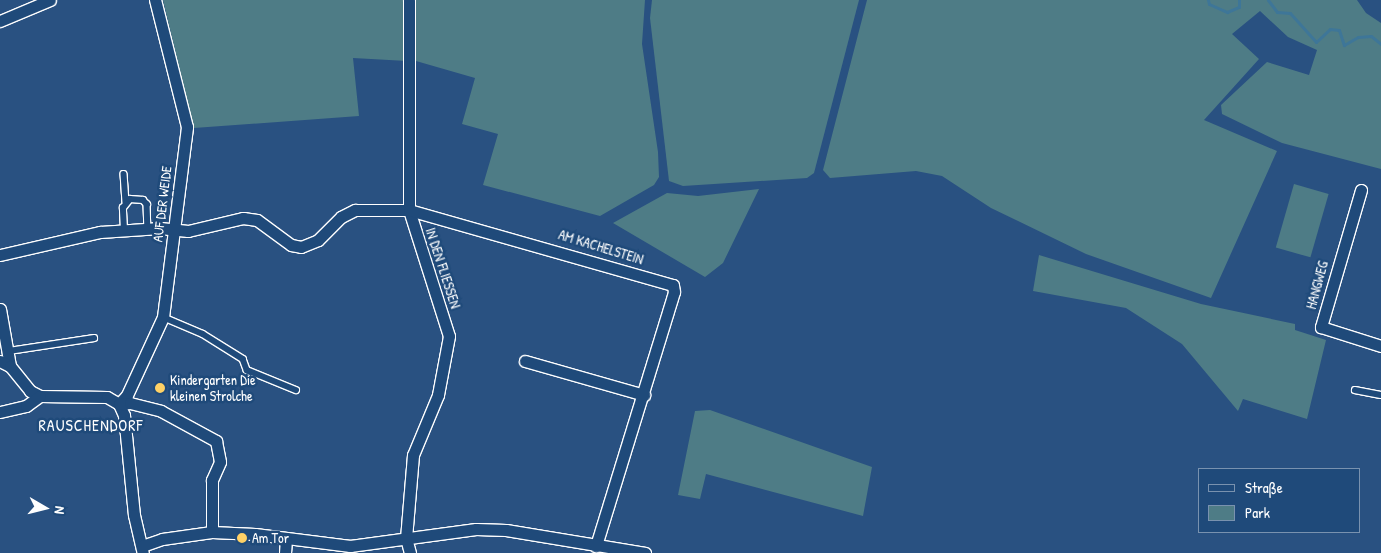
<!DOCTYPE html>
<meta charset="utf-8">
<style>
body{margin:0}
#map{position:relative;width:1381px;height:553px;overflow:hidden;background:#295181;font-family:"Patrick Hand",sans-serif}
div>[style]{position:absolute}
.green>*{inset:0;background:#4e7c86;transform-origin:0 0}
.stream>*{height:3px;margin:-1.5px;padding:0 1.5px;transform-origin:1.5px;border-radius:1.5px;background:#3e7698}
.roads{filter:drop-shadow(1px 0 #fff) drop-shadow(-1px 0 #fff) drop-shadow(0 1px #fff) drop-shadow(0 -1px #fff)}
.lane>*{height:5.5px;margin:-2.75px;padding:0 2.75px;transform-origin:2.75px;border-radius:2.75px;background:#1f4a7a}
.street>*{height:11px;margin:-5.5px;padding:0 5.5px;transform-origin:5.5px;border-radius:5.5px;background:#1f4a7a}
.dots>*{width:14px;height:14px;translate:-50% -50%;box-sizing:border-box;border:2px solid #1f4a7a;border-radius:50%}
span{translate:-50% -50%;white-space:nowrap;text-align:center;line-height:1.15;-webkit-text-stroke:5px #1f4a7a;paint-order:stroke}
.street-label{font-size:14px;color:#fff}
.poi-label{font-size:14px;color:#fff}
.left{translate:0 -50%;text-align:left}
.quarter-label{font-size:16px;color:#fff;letter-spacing:1px}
.legend{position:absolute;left:1198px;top:468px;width:162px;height:65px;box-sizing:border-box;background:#1f4a7a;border:1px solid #7992af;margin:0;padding:6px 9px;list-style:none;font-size:15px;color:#fff}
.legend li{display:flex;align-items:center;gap:10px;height:25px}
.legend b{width:25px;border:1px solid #7992af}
.north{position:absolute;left:20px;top:483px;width:50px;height:50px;-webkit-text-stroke:4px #1f4a7a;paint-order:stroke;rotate:98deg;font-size:14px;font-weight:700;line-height:20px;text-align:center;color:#fff}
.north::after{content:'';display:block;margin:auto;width:18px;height:22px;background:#fff;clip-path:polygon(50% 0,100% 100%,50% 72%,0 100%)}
</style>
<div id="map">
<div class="green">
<div style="clip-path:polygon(163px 0,405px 0,407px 61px,353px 58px,359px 116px,194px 128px)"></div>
<div style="clip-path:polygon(415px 0,645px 0,642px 44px,658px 152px,659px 177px,654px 185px,600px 216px,483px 185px,498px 134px,462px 124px,475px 78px,416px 61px)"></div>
<div style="clip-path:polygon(652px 0,859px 0,814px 173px,807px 178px,683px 186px,669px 181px,650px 18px)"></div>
<div style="clip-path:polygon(867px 0,1357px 0,1366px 13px,1381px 23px,1381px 169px,1282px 143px,1222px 114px,1221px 105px,1267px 62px,1309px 75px,1317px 50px,1288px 37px,1260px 11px,1232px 34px,1259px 59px,1204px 120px,1277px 151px,1211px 298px,1086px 254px,991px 208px,942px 176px,916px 171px,830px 178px,823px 170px)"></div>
<div style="left:1294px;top:184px;width:36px;height:66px;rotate:16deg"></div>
<div style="clip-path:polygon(759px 189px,723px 263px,705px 277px,613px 223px,667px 193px,698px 196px)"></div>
<div style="clip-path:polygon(1039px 255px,1201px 304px,1295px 324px,1295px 330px,1326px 340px,1307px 419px,1243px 399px,1238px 411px,1182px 344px,1126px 308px,1033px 291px)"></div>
<div style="clip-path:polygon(710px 410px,872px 467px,863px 516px,706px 474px,700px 499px,678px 495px,695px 411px)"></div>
</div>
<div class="stream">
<div style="left:1208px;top:0;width:4px;rotate:76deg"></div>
<div style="left:1209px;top:4px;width:20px;rotate:24deg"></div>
<div style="left:1227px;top:12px;width:13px;rotate:-23deg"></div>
<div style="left:1239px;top:7px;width:7px;rotate:-90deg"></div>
<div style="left:1268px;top:0;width:15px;rotate:53deg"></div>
<div style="left:1277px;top:12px;width:13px;rotate:4deg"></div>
<div style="left:1290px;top:13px;width:39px;rotate:48deg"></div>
<div style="left:1316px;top:42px;width:19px;rotate:-43deg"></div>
<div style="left:1330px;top:29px;width:9px;rotate:6deg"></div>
<div style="left:1339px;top:30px;width:16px;rotate:72deg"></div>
<div style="left:1344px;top:45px;width:16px;rotate:-30deg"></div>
<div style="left:1358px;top:37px;width:13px;rotate:-4deg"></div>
<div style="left:1371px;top:36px;width:13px;rotate:39deg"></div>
</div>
<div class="roads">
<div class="lane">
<div style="left:124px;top:174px;width:28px;rotate:86deg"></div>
<div style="left:124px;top:230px;width:22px;rotate:-93deg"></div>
<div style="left:123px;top:208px;width:11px;rotate:-52deg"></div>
<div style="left:130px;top:199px;width:13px;rotate:4deg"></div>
<div style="left:143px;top:200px;width:6px;rotate:45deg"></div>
<div style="left:147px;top:204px;width:24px;rotate:88deg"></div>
<div style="left:163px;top:317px;width:43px;rotate:23deg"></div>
<div style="left:203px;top:334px;width:47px;rotate:32deg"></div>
<div style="left:243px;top:359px;width:12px;rotate:70deg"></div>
<div style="left:247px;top:370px;width:53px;rotate:22.2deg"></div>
<div style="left:9px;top:351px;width:86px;rotate:-8.7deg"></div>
<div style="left:1355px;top:390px;width:26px;rotate:11deg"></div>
</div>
<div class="street">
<div style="left:409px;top:0;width:210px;rotate:90deg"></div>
<div style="left:409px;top:210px;width:132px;rotate:72.4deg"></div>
<div style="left:449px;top:336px;width:60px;rotate:100.6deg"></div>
<div style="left:438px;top:395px;width:65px;rotate:112.6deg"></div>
<div style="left:413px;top:455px;width:83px;rotate:94.8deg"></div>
<div style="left:406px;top:538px;width:16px;rotate:75deg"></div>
<div style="left:0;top:21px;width:54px;rotate:-22.8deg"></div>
<div style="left:1361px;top:190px;width:143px;rotate:106.3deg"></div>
<div style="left:1321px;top:327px;width:63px;rotate:17.6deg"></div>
<div style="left:0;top:255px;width:103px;rotate:-13deg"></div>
<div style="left:100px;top:232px;width:60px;rotate:-3.8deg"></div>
<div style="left:160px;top:228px;width:28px;rotate:6deg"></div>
<div style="left:188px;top:231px;width:57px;rotate:-13.3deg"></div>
<div style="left:243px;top:218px;width:14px;rotate:8deg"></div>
<div style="left:257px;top:220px;width:42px;rotate:36.3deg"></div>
<div style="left:291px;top:245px;width:10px;rotate:11deg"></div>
<div style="left:301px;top:247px;width:18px;rotate:-22deg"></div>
<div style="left:318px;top:240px;width:33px;rotate:-45deg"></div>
<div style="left:341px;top:217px;width:16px;rotate:-27deg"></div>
<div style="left:355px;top:210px;width:54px"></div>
<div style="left:409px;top:210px;width:274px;rotate:15.9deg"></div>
<div style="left:673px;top:285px;width:7px;rotate:82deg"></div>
<div style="left:674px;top:292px;width:266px;rotate:107.1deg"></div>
<div style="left:0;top:309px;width:58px;rotate:80deg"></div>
<div style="left:0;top:361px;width:11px;rotate:27deg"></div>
<div style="left:10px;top:366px;width:32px;rotate:51deg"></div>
<div style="left:30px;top:391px;width:11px;rotate:27deg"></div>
<div style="left:40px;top:396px;width:67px;rotate:0.9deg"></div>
<div style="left:107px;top:397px;width:14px;rotate:30deg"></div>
<div style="left:119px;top:404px;width:12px;rotate:66deg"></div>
<div style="left:124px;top:415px;width:100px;rotate:84.3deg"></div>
<div style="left:134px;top:515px;width:39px;rotate:77deg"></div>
<div style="left:525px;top:361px;width:124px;rotate:15.9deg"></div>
<div style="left:119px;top:404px;width:12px;rotate:-48deg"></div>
<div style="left:127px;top:395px;width:86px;rotate:-65.2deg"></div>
<div style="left:163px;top:317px;width:192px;rotate:-82.8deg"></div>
<div style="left:187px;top:127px;width:131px;rotate:-104.1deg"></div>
<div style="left:119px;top:404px;width:11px;rotate:-5deg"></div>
<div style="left:130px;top:403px;width:32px;rotate:14deg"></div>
<div style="left:161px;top:411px;width:63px;rotate:28.6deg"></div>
<div style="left:216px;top:441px;width:21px;rotate:79deg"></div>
<div style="left:220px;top:462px;width:20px;rotate:114deg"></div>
<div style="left:212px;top:480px;width:52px;rotate:90deg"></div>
<div style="left:0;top:412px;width:27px;rotate:-13deg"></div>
<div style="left:26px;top:406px;width:17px;rotate:-36deg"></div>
<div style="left:142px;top:546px;width:21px;rotate:-19deg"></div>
<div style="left:162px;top:539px;width:50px;rotate:-8deg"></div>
<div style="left:212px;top:532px;width:43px;rotate:2.7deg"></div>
<div style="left:255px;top:534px;width:96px;rotate:7.2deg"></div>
<div style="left:350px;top:546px;width:127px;rotate:-7.7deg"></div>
<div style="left:476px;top:529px;width:30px;rotate:2deg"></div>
<div style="left:506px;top:530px;width:141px;rotate:9.4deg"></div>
<div style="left:285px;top:553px;width:15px;rotate:-86deg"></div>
</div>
</div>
<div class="dots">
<div style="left:160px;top:388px;background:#ffd166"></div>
<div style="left:242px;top:538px;background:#ffd166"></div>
</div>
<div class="street-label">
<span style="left:162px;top:204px;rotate:-83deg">AUF DER WEIDE</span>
<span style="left:601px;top:247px;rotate:17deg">AM KACHELSTEIN</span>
<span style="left:443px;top:268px;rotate:72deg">IN DEN FLIESSEN</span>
<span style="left:1317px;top:285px;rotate:-75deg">HANGWEG</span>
</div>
<div class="poi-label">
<span class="left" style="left:170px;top:388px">Kindergarten Die<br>kleinen Strolche</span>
<span class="left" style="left:252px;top:538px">Am Tor</span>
</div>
<div class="quarter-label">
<span style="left:91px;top:425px">RAUSCHENDORF</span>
</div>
<ul class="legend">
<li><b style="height:6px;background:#1f4a7a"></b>Straße</li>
<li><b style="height:14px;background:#4e7c86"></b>Park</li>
</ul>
<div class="north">N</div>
</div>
